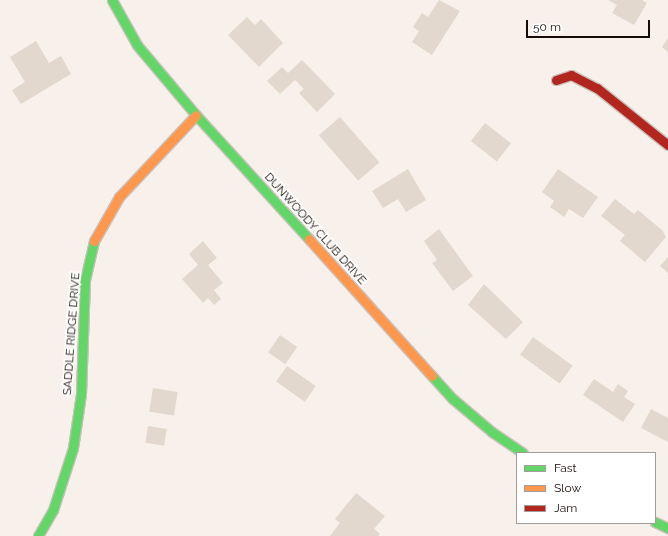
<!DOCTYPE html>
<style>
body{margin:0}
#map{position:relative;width:668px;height:536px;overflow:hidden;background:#f8f0eb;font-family:Raleway,sans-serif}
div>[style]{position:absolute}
.building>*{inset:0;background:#e2d8ce;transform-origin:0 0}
.roads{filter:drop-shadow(1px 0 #c9c0ba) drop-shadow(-1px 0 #c9c0ba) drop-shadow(0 1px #c9c0ba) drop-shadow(0 -1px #c9c0ba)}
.fast>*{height:9px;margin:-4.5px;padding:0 4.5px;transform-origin:4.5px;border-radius:4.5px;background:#63d668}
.slow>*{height:9px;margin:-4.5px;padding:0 4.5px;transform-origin:4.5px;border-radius:4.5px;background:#ff974d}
.jam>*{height:9px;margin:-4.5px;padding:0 4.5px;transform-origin:4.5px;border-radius:4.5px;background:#b3261e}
span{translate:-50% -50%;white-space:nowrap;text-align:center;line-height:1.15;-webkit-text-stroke:3.5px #fff;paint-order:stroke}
.street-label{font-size:12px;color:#170b05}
.legend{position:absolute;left:516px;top:452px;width:140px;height:72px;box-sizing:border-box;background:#fff;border:1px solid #a29d9b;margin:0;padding:5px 7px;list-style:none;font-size:12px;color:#170b05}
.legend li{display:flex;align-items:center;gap:8px;height:20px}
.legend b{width:20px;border:1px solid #a29d9b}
.scale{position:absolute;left:526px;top:20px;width:124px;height:18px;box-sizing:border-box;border:2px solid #170b05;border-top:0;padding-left:5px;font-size:12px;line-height:14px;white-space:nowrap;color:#170b05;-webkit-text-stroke:3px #fff;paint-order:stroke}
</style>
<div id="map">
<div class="building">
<div style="clip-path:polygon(439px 0,460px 11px,432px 55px,412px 42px,419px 31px,413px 27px,422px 13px,428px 17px)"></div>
<div style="clip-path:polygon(608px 0,642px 0,647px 3px,634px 25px,612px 13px,617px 5px)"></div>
<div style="clip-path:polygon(247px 17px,255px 25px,261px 19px,283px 43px,259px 67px,228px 35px)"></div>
<div style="clip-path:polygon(668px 38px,668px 52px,662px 47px)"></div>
<div style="clip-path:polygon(36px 41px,49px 63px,61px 56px,71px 74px,21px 104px,12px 90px,25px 82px,10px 57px)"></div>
<div style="clip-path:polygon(302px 60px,335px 94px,317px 112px,299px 93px,304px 89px,295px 80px,280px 94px,267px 81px,282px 67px,288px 73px)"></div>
<div style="left:340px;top:117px;width:60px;height:28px;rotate:49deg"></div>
<div style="left:485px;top:123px;width:33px;height:23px;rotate:38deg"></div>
<div style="clip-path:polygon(408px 169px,426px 200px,406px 212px,398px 199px,383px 208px,372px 191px)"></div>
<div style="clip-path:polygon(558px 169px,598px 197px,583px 218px,569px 209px,564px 217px,550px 207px,554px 201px,542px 192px)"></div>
<div style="clip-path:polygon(615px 199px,634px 214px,638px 210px,662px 230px,666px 237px,645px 262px,620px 241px,625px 235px,601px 216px)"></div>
<div style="clip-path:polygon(439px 229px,473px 276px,453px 291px,432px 263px,437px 260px,424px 241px)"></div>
<div style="clip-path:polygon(203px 241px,217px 258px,208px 265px,223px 283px,214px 290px,221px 299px,214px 305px,208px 298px,203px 303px,182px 279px,198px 265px,189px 254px)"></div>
<div style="clip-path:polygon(668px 257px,668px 273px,660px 266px)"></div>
<div style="clip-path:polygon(484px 284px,523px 322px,506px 339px,468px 305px)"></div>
<div style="left:280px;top:335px;width:21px;height:21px;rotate:35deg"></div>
<div style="left:533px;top:337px;width:49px;height:22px;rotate:36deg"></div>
<div style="left:287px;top:366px;width:35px;height:19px;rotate:35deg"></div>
<div style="clip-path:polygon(594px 379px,613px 392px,618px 384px,628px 391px,624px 397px,635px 404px,623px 422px,583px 395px)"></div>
<div style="left:153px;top:388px;width:25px;height:24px;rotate:9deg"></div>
<div style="clip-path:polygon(651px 409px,668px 418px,668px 442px,641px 428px)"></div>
<div style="left:148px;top:426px;width:19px;height:17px;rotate:9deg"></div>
<div style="clip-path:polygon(356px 493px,385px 516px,374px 529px,380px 534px,378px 536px,330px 536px,340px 523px,335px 519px)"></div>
</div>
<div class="roads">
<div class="fast">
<div style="left:112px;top:0;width:51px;rotate:60.9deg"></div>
<div style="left:137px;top:45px;width:92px;rotate:49.9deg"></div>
<div style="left:196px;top:115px;width:168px;rotate:47.7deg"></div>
<div style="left:432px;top:376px;width:31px;rotate:48deg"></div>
<div style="left:453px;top:399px;width:51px;rotate:40.2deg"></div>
<div style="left:492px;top:432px;width:37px;rotate:34deg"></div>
<div style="left:655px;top:522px;width:14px;rotate:25deg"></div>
<div style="left:38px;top:536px;width:30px;rotate:-60deg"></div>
<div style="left:53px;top:510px;width:65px;rotate:-72.1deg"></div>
<div style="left:73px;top:448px;width:55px;rotate:-81.6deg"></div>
<div style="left:81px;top:394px;width:114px;rotate:-88deg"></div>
<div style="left:85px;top:280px;width:40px;rotate:-77deg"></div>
</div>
<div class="slow">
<div style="left:309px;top:239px;width:184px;rotate:48.1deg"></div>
<div style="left:94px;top:241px;width:51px;rotate:-60.4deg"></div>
<div style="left:119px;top:197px;width:112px;rotate:-46.8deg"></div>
</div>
<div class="jam">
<div style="left:556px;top:80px;width:16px;rotate:-18deg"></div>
<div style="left:571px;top:75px;width:29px;rotate:27deg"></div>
<div style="left:597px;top:88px;width:91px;rotate:38.8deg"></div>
</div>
</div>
<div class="street-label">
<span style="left:315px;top:229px;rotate:48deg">DUNWOODY CLUB DRIVE</span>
<span style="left:72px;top:334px;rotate:-86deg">SADDLE RIDGE DRIVE</span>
</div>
<ul class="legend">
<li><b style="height:5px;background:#63d668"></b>Fast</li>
<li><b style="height:5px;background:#ff974d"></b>Slow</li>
<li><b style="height:5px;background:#b3261e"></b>Jam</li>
</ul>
<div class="scale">50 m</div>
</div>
